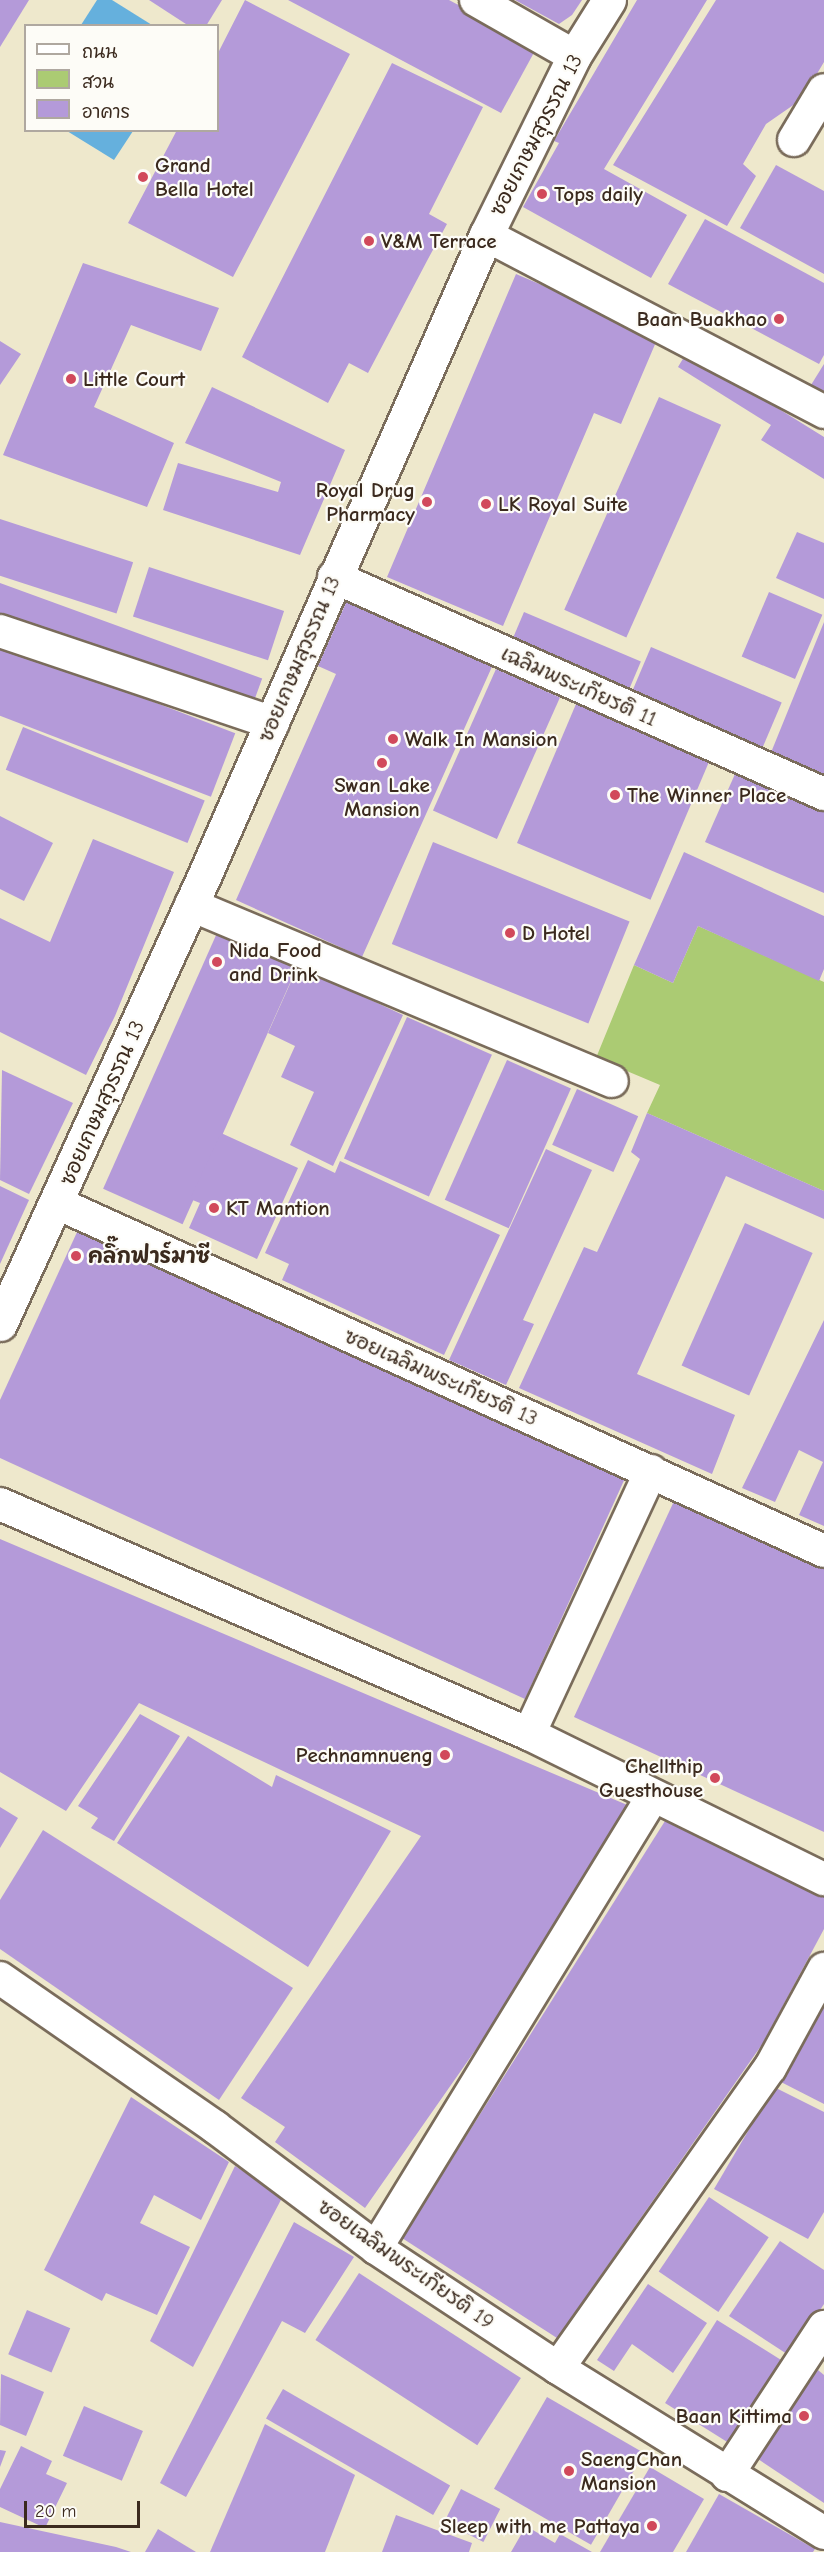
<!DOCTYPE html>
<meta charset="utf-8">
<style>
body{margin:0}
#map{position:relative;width:824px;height:2552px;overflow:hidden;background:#eee8cc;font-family:"Comic Neue","Playpen Sans Thai",sans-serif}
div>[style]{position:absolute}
.green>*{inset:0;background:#abcb73}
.water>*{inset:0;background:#65b0dd}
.building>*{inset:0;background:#b49ad9;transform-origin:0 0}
.roads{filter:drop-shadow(2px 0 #7a6c5b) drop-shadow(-2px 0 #7a6c5b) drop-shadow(0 2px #7a6c5b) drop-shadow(0 -2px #7a6c5b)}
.minor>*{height:32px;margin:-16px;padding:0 16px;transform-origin:16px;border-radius:16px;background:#fff}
.tertiary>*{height:33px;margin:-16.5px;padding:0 16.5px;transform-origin:16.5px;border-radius:16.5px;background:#fff}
.dots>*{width:16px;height:16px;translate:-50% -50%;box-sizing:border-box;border:3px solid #fdfcf7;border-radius:50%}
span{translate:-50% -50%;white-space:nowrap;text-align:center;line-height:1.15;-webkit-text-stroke:4.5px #fdfcf7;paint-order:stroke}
.street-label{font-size:21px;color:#3b2a1e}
.poi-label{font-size:21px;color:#3b2a1e;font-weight:700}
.left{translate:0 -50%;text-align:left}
.right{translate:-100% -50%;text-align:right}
.legend{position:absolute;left:24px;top:24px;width:195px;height:108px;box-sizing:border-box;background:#fdfcf7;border:2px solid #afa8a0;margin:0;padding:8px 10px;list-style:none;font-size:18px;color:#3b2a1e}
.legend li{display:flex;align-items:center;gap:12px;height:30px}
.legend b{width:30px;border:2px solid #afa8a0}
.scale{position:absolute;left:24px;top:2501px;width:116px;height:27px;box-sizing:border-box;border:3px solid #3b2a1e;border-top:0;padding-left:8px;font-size:18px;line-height:21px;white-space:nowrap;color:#3b2a1e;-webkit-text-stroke:4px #fdfcf7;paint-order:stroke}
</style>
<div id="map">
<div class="green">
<div style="clip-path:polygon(698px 926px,824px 982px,824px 1191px,647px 1113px,660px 1085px,596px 1058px,634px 965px,673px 983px)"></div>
</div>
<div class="water">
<div style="clip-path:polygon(97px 0,112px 0,152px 25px,81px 25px)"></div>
<div style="clip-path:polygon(67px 131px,133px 131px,114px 160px)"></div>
</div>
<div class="building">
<div style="clip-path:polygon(0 0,29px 0,0 47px)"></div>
<div style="clip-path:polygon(149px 0,222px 0,206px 26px,189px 26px)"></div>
<div style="clip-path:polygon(245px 0,350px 54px,233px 277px,128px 223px,177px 130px,218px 130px,218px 53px)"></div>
<div style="clip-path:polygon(288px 0,449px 0,537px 47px,501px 113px)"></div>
<div style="clip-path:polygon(515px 0,582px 0,572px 15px,559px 24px)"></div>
<div style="clip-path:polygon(637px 0,707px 0,604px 169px,687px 215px,651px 278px,523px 207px,559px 143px,554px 141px)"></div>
<div style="clip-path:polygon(716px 0,824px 0,824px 62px,802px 99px,766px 124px,743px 164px,756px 176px,727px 226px,613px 165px)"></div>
<div style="clip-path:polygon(392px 63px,483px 107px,429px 214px,447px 224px,428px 259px,368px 373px,349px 363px,328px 403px,242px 357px)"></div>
<div style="clip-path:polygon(776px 165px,824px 191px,824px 274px,740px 228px)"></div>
<div style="clip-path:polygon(705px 219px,824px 283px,824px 355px,819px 364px,668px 284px)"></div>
<div style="clip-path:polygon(83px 263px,219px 308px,201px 351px,131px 325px,94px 407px,174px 443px,147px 507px,3px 455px)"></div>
<div style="clip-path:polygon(516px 274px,659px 335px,621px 424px,594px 413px,503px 626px,387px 577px)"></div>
<div style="clip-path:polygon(0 341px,21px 354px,0 385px)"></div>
<div style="clip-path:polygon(687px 352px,824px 437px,824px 479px,761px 440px,771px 425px,678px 367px)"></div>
<div style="clip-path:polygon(824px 364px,824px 392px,811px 385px)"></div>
<div style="clip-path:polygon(212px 387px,345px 450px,300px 555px,163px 510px,178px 463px,278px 492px,281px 482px,185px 443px)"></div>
<div style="left:659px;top:397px;width:68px;height:233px;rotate:24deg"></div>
<div style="left:0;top:519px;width:140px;height:54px;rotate:18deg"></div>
<div style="clip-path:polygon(797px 532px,824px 543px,824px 599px,776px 578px)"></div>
<div style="left:149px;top:567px;width:142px;height:52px;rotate:18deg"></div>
<div style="left:0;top:583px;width:279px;height:31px;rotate:20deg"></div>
<div style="left:769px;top:592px;width:58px;height:70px;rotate:23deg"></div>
<div style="clip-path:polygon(349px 596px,495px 660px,362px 957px,236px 900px,336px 674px,318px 666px)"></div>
<div style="left:524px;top:612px;width:127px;height:35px;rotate:23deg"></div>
<div style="clip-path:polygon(824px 622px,824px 776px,770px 755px)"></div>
<div style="left:0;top:643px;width:252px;height:68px;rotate:21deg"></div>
<div style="left:651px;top:647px;width:142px;height:50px;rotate:23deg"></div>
<div style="left:496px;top:669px;width:70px;height:155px;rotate:24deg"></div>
<div style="left:576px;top:704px;width:145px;height:151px;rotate:23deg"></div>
<div style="left:23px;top:727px;width:196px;height:46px;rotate:22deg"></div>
<div style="clip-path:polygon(735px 774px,824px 812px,824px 893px,705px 842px)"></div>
<div style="clip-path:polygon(0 816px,53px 843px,24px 901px,0 889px)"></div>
<div style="clip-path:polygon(93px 839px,174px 872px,115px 1016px,86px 1075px,0 1032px,0 918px,50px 942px)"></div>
<div style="left:433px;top:842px;width:212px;height:110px;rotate:22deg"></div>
<div style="clip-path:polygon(684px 852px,824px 916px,824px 969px,819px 981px,698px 926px,673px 983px,634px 965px)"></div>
<div style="left:217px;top:933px;width:87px;height:280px;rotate:24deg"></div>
<div style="clip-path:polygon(298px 966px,403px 1015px,333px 1166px,290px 1145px,314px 1092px,281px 1077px,295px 1046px,268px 1033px)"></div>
<div style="left:407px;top:1017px;width:93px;height:155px;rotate:24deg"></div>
<div style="left:507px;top:1060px;width:70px;height:153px;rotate:24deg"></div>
<div style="clip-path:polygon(2px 1070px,73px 1103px,29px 1194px,0 1180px)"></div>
<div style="left:577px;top:1089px;width:67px;height:61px;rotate:24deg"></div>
<div style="clip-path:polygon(647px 1113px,824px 1191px,824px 1219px,726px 1176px,637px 1374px,735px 1415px,712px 1474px,519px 1388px,584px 1247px,597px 1252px,640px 1159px,631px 1152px)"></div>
<div style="clip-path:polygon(221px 1133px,298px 1168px,257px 1259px,189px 1228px,200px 1203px,190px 1199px)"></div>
<div style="clip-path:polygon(546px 1149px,592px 1170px,523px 1320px,534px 1324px,506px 1385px,449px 1360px)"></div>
<div style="clip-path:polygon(308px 1160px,335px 1173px,340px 1161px,500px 1235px,444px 1355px,282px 1280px,289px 1264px,265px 1253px)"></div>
<div style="clip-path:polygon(0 1186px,29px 1200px,0 1264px)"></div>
<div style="left:745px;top:1223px;width:74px;height:156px;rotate:24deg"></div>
<div style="clip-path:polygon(78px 1230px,626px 1476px,525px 1699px,0 1458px,0 1400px)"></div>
<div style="clip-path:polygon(824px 1320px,824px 1526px,799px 1515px,823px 1462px,799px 1450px,775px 1502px,742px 1488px)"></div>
<div style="clip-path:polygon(675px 1499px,824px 1569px,824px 1832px,574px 1717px)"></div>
<div style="clip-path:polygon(0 1539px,632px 1807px,574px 1909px,365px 2208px,275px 2142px,285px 2127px,241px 2098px,421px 1836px,139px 1703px,66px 1811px,0 1772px)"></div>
<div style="clip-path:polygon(140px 1714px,180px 1736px,114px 1841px,91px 1828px,98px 1818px,78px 1806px)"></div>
<div style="clip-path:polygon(188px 1736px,272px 1787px,276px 1775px,391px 1831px,308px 1967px,117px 1843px)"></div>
<div style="clip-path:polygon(0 1807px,18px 1818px,0 1848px)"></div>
<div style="clip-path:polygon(665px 1821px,824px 1897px,824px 1929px,763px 2043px,557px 2338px,402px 2238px)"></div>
<div style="clip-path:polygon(43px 1830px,293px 1988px,219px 2100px,0 1949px,0 1900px)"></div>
<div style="clip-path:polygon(824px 2004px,824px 2104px,779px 2081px)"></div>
<div style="clip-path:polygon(774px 2087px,824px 2112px,824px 2212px,808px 2239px,714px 2189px)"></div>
<div style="clip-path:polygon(131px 2097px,229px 2162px,201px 2220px,154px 2195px,140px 2223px,190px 2247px,157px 2315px,106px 2293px,102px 2301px,44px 2270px)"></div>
<div style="clip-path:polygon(235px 2166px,283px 2196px,193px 2367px,150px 2341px)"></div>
<div style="left:709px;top:2197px;width:72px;height:90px;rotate:34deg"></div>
<div style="clip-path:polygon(294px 2222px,354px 2257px,305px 2333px,282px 2321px,186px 2497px,160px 2483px)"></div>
<div style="clip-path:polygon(780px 2241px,824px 2270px,824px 2304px,790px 2356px,729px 2316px)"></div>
<div style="left:359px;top:2273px;width:193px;height:80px;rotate:33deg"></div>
<div style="clip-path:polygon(648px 2284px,707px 2323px,673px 2373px,632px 2344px,614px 2371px,597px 2360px)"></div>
<div style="left:27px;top:2310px;width:47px;height:48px;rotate:23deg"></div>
<div style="left:717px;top:2320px;width:78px;height:98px;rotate:32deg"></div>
<div style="clip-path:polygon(818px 2370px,824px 2375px,824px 2503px,755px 2457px)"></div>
<div style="clip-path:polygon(1px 2374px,44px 2392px,26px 2436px,0 2425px)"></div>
<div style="left:283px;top:2389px;width:193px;height:34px;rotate:30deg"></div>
<div style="left:547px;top:2397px;width:112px;height:106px;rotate:30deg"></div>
<div style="left:84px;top:2406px;width:64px;height:54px;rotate:23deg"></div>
<div style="clip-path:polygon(265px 2424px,355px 2475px,325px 2552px,210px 2552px)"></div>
<div style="clip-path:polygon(21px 2446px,52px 2461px,46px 2474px,67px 2483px,45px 2528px,0 2507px,0 2489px)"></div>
<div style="clip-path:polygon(0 2450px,6px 2451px,0 2467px)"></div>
<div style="clip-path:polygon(650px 2467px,704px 2499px,673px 2552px,600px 2552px)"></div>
<div style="left:461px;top:2489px;width:44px;height:37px;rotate:27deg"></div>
<div style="clip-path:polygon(719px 2494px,815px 2549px,813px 2552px,686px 2552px)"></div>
<div style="clip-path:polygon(396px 2515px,472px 2543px,469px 2552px,382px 2552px)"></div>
<div style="clip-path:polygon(0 2522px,116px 2547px,131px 2552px,0 2552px)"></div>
<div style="clip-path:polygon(526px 2526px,555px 2543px,560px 2534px,592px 2552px,511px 2552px)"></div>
<div style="clip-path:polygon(158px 2529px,196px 2552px,145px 2552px)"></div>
</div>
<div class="roads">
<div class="minor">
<div style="left:476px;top:0;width:113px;rotate:29.7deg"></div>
<div style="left:794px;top:140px;width:58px;rotate:-59deg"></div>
<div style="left:486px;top:235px;width:382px;rotate:27.6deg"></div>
<div style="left:334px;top:577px;width:536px;rotate:23.89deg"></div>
<div style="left:0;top:631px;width:288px;rotate:18.6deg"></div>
<div style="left:191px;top:905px;width:456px;rotate:22.7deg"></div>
<div style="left:57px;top:1203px;width:842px;rotate:24.4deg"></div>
<div style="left:0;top:1504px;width:577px;rotate:23.5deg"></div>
<div style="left:529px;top:1734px;width:329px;rotate:26.2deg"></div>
<div style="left:529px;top:1734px;width:290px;rotate:-65.1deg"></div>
<div style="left:0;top:1978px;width:262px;rotate:34.7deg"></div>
<div style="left:215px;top:2127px;width:201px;rotate:36.9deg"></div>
<div style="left:376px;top:2248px;width:218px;rotate:33.4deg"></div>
<div style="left:558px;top:2368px;width:313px;rotate:31.8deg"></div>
<div style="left:376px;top:2248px;width:530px;rotate:-58.5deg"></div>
<div style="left:558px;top:2368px;width:367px;rotate:-54.8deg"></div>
<div style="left:770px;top:2068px;width:113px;rotate:-61.4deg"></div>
<div style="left:727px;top:2475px;width:177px;rotate:-56.8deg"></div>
</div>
<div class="tertiary">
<div style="left:0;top:1324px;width:494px;rotate:-65.5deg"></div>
<div style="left:205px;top:874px;width:698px;rotate:-66.26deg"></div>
<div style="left:486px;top:235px;width:199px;rotate:-63.8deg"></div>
<div style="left:574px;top:56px;width:66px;rotate:-58deg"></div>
</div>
</div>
<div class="dots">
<div style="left:143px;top:177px;background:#d1495b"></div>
<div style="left:542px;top:194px;background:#d1495b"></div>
<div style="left:369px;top:241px;background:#d1495b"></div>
<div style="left:779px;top:319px;background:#d1495b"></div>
<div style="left:71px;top:379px;background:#d1495b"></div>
<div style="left:427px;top:502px;background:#d1495b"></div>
<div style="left:486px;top:504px;background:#d1495b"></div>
<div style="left:393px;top:739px;background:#d1495b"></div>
<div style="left:382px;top:763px;background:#d1495b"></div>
<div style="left:615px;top:795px;background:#d1495b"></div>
<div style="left:510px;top:933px;background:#d1495b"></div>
<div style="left:217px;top:962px;background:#d1495b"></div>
<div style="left:214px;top:1208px;background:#d1495b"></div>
<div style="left:76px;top:1256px;background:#d1495b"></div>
<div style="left:445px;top:1755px;background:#d1495b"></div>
<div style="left:715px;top:1778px;background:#d1495b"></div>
<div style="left:804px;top:2416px;background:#d1495b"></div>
<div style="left:569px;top:2471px;background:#d1495b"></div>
<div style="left:652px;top:2526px;background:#d1495b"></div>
</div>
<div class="street-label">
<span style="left:536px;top:135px;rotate:-63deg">ซอยเกษมสุวรรณ 13</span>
<span style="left:299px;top:659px;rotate:-67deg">ซอยเกษมสุวรรณ 13</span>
<span style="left:579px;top:686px;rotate:24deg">เฉลิมพระเกียรติ 11</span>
<span style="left:102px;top:1103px;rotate:-66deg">ซอยเกษมสุวรรณ 13</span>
<span style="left:441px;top:1377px;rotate:24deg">ซอยเฉลิมพระเกียรติ 13</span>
<span style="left:406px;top:2264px;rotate:35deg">ซอยเฉลิมพระเกียรติ 19</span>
</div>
<div class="poi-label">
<span class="left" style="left:155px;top:177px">Grand<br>Bella Hotel</span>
<span class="left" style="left:554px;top:194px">Tops daily</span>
<span class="left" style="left:381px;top:241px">V&amp;M Terrace</span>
<span class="right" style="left:767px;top:319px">Baan Buakhao</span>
<span class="left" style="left:83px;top:379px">Little Court</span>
<span class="right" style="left:415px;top:502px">Royal Drug<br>Pharmacy</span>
<span class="left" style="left:498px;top:504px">LK Royal Suite</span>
<span class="left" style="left:405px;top:739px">Walk In Mansion</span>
<span style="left:382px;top:797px">Swan Lake<br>Mansion</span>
<span class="left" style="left:627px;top:795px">The Winner Place</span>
<span class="left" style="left:522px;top:933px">D Hotel</span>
<span class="left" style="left:229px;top:962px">Nida Food<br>and Drink</span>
<span class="left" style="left:226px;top:1208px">KT Mantion</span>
<span class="left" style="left:88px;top:1256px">คลิ๊กฟาร์มาซี</span>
<span class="right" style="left:433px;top:1755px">Pechnamnueng</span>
<span class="right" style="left:703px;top:1778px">Chellthip<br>Guesthouse</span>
<span class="right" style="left:792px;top:2416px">Baan Kittima</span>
<span class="left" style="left:581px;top:2471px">SaengChan<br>Mansion</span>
<span class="right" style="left:640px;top:2526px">Sleep with me Pattaya</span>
</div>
<ul class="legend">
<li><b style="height:8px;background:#fff"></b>ถนน</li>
<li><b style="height:16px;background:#abcb73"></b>สวน</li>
<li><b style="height:16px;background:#b49ad9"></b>อาคาร</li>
</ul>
<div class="scale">20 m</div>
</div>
